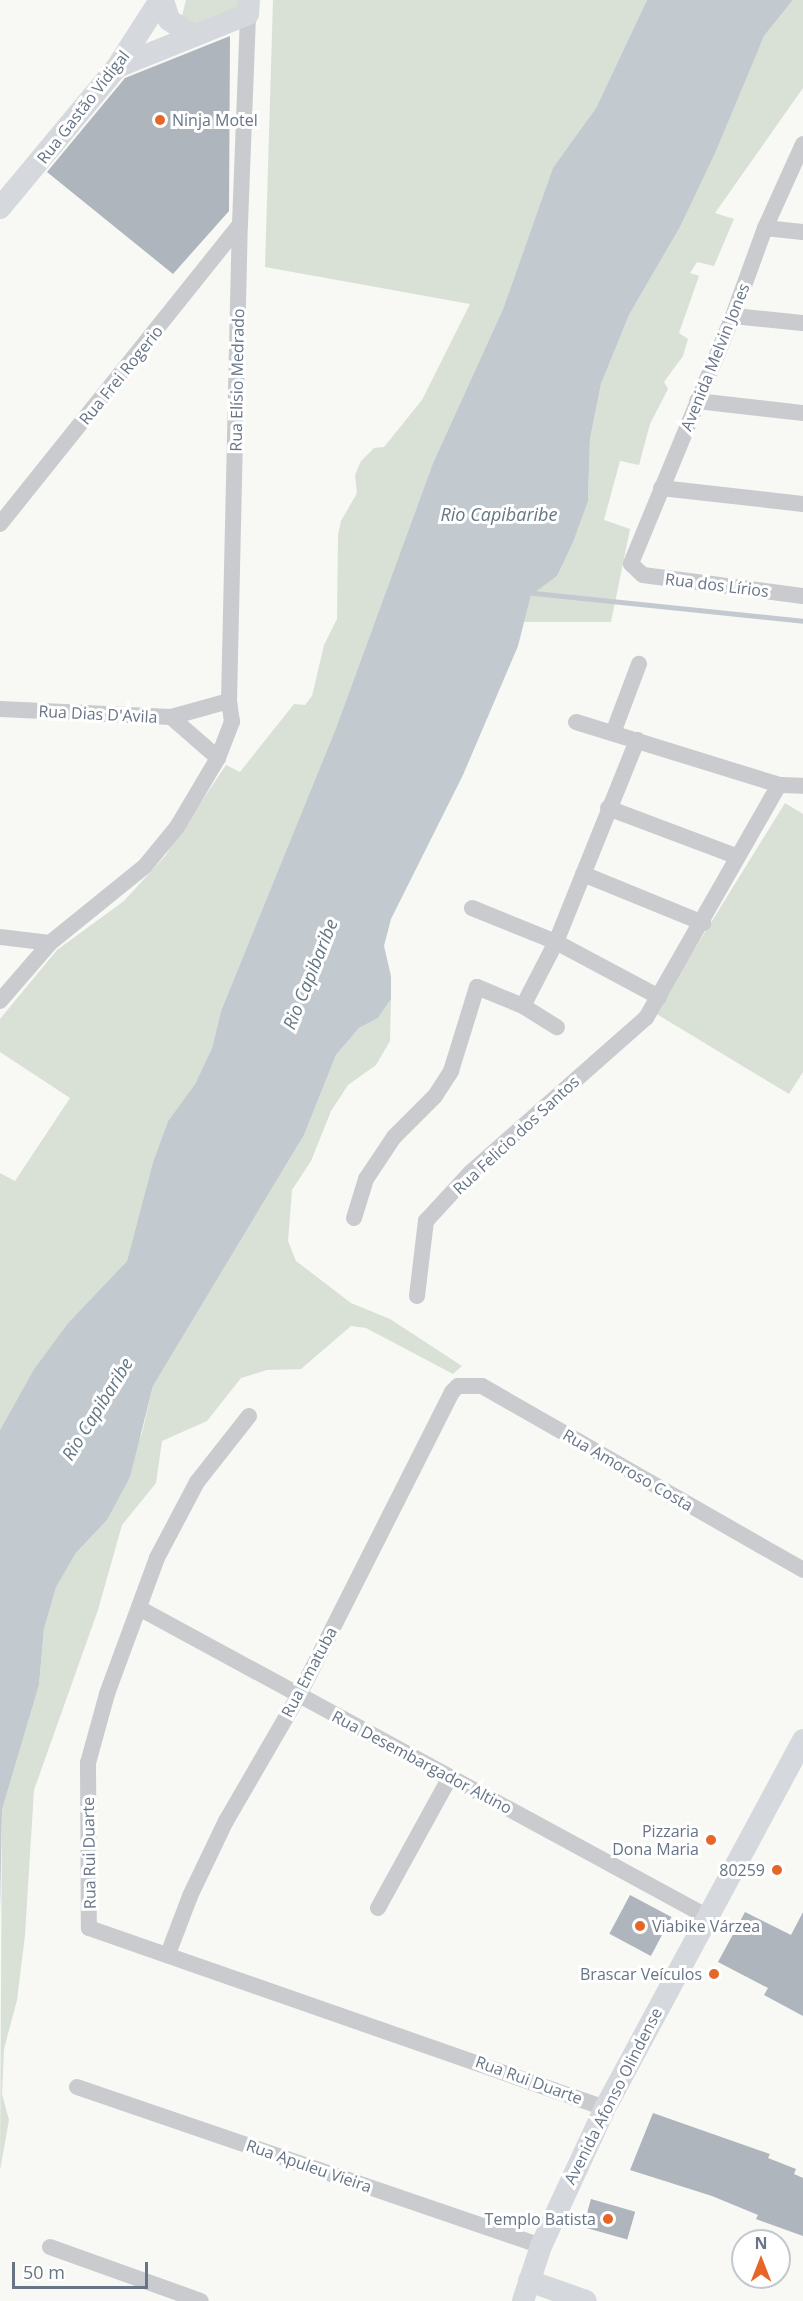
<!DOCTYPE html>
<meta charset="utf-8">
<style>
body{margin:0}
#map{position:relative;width:803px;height:2301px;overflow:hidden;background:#f8f8f5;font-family:"Open Sans",sans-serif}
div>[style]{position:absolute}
.green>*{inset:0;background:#d9e0d6}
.water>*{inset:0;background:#c2cad0}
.stream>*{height:5px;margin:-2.5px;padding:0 2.5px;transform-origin:2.5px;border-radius:2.5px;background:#c2cad0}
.building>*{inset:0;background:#afb5bc;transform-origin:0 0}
.street>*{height:16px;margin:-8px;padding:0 8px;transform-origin:8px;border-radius:8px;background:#c9cbcf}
.secondary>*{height:22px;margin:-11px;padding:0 11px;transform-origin:11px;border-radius:11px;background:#d5d8dd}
.dots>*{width:16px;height:16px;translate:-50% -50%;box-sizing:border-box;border:3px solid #fff;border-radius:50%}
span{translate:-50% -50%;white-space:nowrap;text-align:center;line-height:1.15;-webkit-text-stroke:6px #fff;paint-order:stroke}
.street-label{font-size:16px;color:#677587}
.poi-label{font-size:16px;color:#677587}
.left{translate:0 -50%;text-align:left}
.right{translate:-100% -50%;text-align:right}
.water-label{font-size:18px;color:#637783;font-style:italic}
.north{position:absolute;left:731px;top:2229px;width:60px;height:60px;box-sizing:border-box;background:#fff;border:2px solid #c2c8cf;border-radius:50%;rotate:0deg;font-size:16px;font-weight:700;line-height:24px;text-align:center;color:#677587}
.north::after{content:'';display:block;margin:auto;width:21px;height:27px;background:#e66627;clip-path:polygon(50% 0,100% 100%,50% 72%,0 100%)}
.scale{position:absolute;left:12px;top:2262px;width:136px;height:27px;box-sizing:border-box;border:3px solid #677587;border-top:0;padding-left:8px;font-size:18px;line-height:21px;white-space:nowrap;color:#677587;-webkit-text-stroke:4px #fff;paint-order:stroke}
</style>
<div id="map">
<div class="green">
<div style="clip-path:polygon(186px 0,244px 0,245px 3px,199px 28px,182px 16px)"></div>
<div style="clip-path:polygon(273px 0,647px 0,596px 108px,553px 169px,503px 309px,433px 463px,336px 728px,221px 1011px,212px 1048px,195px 1084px,168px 1121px,153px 1162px,127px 1261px,68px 1323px,34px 1369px,0 1430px,0 1173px,15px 1181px,70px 1098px,0 1052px,0 1019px,57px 950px,124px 901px,165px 856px,226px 765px,240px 772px,294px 704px,305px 705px,312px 696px,324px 645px,337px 619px,338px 535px,341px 521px,357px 493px,355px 475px,361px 461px,374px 448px,384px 447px,422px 400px,470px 304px,265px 267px)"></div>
<div style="clip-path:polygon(793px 0,803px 0,803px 88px,715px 213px,734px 219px,714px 266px,697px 262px,690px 273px,699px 276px,679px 333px,688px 339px,683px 356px,664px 382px,668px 389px,650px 424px,639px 465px,620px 461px,604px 520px,630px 529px,611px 622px,524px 622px,531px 594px,557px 576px,588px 501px,590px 439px,601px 384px,629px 315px,680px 227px,764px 36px)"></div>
<div style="clip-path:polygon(785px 803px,803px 814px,803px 1072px,789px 1094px,655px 1013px)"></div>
<div style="clip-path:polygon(391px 999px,390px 1041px,376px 1065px,348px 1085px,331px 1111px,311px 1161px,292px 1190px,288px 1241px,296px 1261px,351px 1303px,390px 1319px,462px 1366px,453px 1374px,366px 1328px,351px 1326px,301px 1369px,267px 1370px,241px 1378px,207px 1421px,162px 1441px,156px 1483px,122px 1525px,98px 1610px,34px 1790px,25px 1935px,17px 2000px,4px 2049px,2px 2094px,9px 2120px,0 2170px,2px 1810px,39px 1685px,44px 1629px,56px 1586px,76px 1553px,107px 1520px,142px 1433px,153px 1386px,304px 1135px,336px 1055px,359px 1028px,378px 1018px)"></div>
</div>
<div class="water">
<div style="clip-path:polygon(647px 0,793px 0,764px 36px,715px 153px,680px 227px,629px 315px,601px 384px,590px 439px,588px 501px,573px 542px,557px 576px,531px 595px,518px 646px,463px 775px,391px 919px,384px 946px,391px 976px,391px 999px,378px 1018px,359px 1028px,336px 1055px,304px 1135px,153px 1386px,130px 1477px,107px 1520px,76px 1553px,56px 1587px,44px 1629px,39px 1685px,2px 1810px,0 1913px,0 1430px,34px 1369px,68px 1323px,127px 1261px,153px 1162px,168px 1121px,195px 1084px,212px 1048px,221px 1011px,336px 728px,433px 463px,503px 309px,553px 168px,596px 108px)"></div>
</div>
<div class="stream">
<div style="left:524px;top:592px;width:281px;rotate:5.9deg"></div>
</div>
<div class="building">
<div style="clip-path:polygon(230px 36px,229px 211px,173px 274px,47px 172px,125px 78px)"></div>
<div style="left:630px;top:1895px;width:47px;height:44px;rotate:28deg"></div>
<div style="clip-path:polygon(745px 1912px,791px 1935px,803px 1912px,803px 2016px,764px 1995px,768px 1988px,718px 1962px)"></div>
<div style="clip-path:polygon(653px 2113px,770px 2154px,768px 2158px,796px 2169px,794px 2174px,803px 2178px,803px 2236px,756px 2219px,758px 2215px,712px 2196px,630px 2170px)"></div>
<div style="left:591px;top:2199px;width:46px;height:29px;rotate:16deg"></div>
</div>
<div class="street">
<div style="left:803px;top:144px;width:92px;rotate:114.3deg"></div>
<div style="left:765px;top:228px;width:94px;rotate:110deg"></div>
<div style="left:733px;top:316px;width:268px;rotate:112.4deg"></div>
<div style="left:631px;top:564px;width:16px;rotate:43deg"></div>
<div style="left:643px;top:575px;width:161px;rotate:7.5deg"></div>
<div style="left:765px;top:228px;width:38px;rotate:6deg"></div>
<div style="left:733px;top:316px;width:70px;rotate:5.7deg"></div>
<div style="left:697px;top:401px;width:107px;rotate:6.5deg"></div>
<div style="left:661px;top:488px;width:143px;rotate:6.4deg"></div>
<div style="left:0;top:524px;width:384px;rotate:-51.3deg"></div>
<div style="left:0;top:709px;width:171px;rotate:2.7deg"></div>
<div style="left:171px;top:717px;width:60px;rotate:-15.4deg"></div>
<div style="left:576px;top:722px;width:213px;rotate:17.2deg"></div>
<div style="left:779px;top:785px;width:24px;rotate:2deg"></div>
<div style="left:613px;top:733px;width:74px;rotate:-69.4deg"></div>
<div style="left:218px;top:758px;width:39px;rotate:-69deg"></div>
<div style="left:232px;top:722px;width:21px;rotate:-98deg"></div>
<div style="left:229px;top:701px;width:477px;rotate:-88.7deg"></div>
<div style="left:240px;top:224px;width:210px;rotate:-87.8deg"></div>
<div style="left:608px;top:808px;width:137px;rotate:20.6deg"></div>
<div style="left:583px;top:874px;width:130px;rotate:22.2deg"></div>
<div style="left:472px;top:908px;width:91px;rotate:22deg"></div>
<div style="left:556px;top:942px;width:117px;rotate:28.1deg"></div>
<div style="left:0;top:937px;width:50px;rotate:6.8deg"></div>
<div style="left:0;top:1001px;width:77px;rotate:-49.2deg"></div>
<div style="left:50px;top:943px;width:122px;rotate:-39deg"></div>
<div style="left:145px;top:866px;width:50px;rotate:-50.6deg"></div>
<div style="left:177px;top:827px;width:80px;rotate:-59.3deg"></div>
<div style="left:218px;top:758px;width:62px;rotate:-138.9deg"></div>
<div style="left:523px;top:1006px;width:72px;rotate:-62.7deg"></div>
<div style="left:556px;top:942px;width:218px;rotate:-68.1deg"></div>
<div style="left:354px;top:1218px;width:41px;rotate:-72.9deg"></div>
<div style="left:366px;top:1179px;width:50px;rotate:-56.3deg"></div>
<div style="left:394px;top:1137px;width:58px;rotate:-45deg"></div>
<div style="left:435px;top:1096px;width:30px;rotate:-57deg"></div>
<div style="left:451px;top:1071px;width:88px;rotate:-72.8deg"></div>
<div style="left:477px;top:987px;width:50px;rotate:22.4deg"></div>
<div style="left:523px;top:1006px;width:40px;rotate:32deg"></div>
<div style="left:417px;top:1296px;width:76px;rotate:-83.2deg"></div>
<div style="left:426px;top:1221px;width:65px;rotate:-47.5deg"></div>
<div style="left:470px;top:1173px;width:235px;rotate:-41.4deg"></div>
<div style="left:646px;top:1018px;width:268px;rotate:-60.3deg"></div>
<div style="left:249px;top:1416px;width:84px;rotate:128.2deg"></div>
<div style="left:197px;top:1482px;width:86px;rotate:117.8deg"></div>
<div style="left:157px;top:1558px;width:145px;rotate:110.2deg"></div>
<div style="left:107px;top:1694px;width:72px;rotate:105.4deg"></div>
<div style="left:88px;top:1763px;width:165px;rotate:89.7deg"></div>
<div style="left:89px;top:1928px;width:546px;rotate:19.23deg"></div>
<div style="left:139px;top:1608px;width:645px;rotate:28.51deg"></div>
<div style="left:378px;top:1908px;width:149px;rotate:-61.2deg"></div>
<div style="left:168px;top:1954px;width:62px;rotate:-69.2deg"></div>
<div style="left:190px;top:1896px;width:83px;rotate:-64.4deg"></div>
<div style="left:226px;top:1821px;width:146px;rotate:-59.9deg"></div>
<div style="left:299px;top:1695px;width:339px;rotate:-63.2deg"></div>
<div style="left:452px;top:1392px;width:8px;rotate:-45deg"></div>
<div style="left:458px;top:1386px;width:24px"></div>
<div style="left:482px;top:1386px;width:370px;rotate:29.8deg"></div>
<div style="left:77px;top:2087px;width:490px;rotate:18.9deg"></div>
<div style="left:50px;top:2247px;width:160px;rotate:19.7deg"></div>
</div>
<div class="secondary">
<div style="left:163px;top:0;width:21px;rotate:73deg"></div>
<div style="left:169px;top:20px;width:27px;rotate:33deg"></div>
<div style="left:117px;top:67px;width:141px;rotate:-22deg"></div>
<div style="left:248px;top:14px;width:14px;rotate:-86deg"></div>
<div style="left:0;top:208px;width:183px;rotate:-50.3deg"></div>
<div style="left:117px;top:67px;width:80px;rotate:-57.3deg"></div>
<div style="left:529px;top:2281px;width:60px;rotate:19.3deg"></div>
<div style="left:523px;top:2301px;width:58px;rotate:-71.9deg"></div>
<div style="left:541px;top:2246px;width:152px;rotate:-65.1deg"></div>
<div style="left:605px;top:2108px;width:418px;rotate:-61.7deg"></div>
</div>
<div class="dots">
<div style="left:160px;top:120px;background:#e66627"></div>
<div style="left:711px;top:1840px;background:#e66627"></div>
<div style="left:777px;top:1870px;background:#e66627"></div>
<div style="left:640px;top:1926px;background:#e66627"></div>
<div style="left:714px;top:1974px;background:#e66627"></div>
<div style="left:608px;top:2219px;background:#e66627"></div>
</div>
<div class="street-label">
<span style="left:83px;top:107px;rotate:-52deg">Rua Gastão Vidigal</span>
<span style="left:715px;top:357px;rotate:-68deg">Avenida Melvin Jones</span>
<span style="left:121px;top:375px;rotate:-51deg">Rua Frei Rogerio</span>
<span style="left:237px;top:380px;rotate:-89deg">Rua Elísio Medrado</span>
<span style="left:717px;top:585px;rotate:7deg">Rua dos Lírios</span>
<span style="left:98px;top:714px;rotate:3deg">Rua Dias D'Avila</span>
<span style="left:516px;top:1135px;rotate:-43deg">Rua Felicio dos Santos</span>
<span style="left:628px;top:1470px;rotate:30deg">Rua Amoroso Costa</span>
<span style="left:309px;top:1672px;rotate:-62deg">Rua Ematuba</span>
<span style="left:422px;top:1762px;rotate:28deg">Rua Desembargador Altino</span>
<span style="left:89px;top:1853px;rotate:-91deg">Rua Rui Duarte</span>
<span style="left:529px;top:2080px;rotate:20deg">Rua Rui Duarte</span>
<span style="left:613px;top:2096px;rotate:-63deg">Avenida Afonso Olindense</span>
<span style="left:309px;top:2166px;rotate:19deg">Rua Apuleu Vieira</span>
</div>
<div class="poi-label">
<span class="left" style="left:172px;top:120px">Ninja Motel</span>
<span class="right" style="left:699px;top:1840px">Pizzaria<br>Dona Maria</span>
<span class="right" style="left:765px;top:1870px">80259</span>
<span class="left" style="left:652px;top:1926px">Viabike Várzea</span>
<span class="right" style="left:702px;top:1974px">Brascar Veículos</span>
<span class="right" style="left:596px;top:2219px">Templo Batista</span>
</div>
<div class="water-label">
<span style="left:499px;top:514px">Rio Capibaribe</span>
<span style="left:310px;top:974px;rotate:-68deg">Rio Capibaribe</span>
<span style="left:97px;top:1409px;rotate:-58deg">Rio Capibaribe</span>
</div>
<div class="north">N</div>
<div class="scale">50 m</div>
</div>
